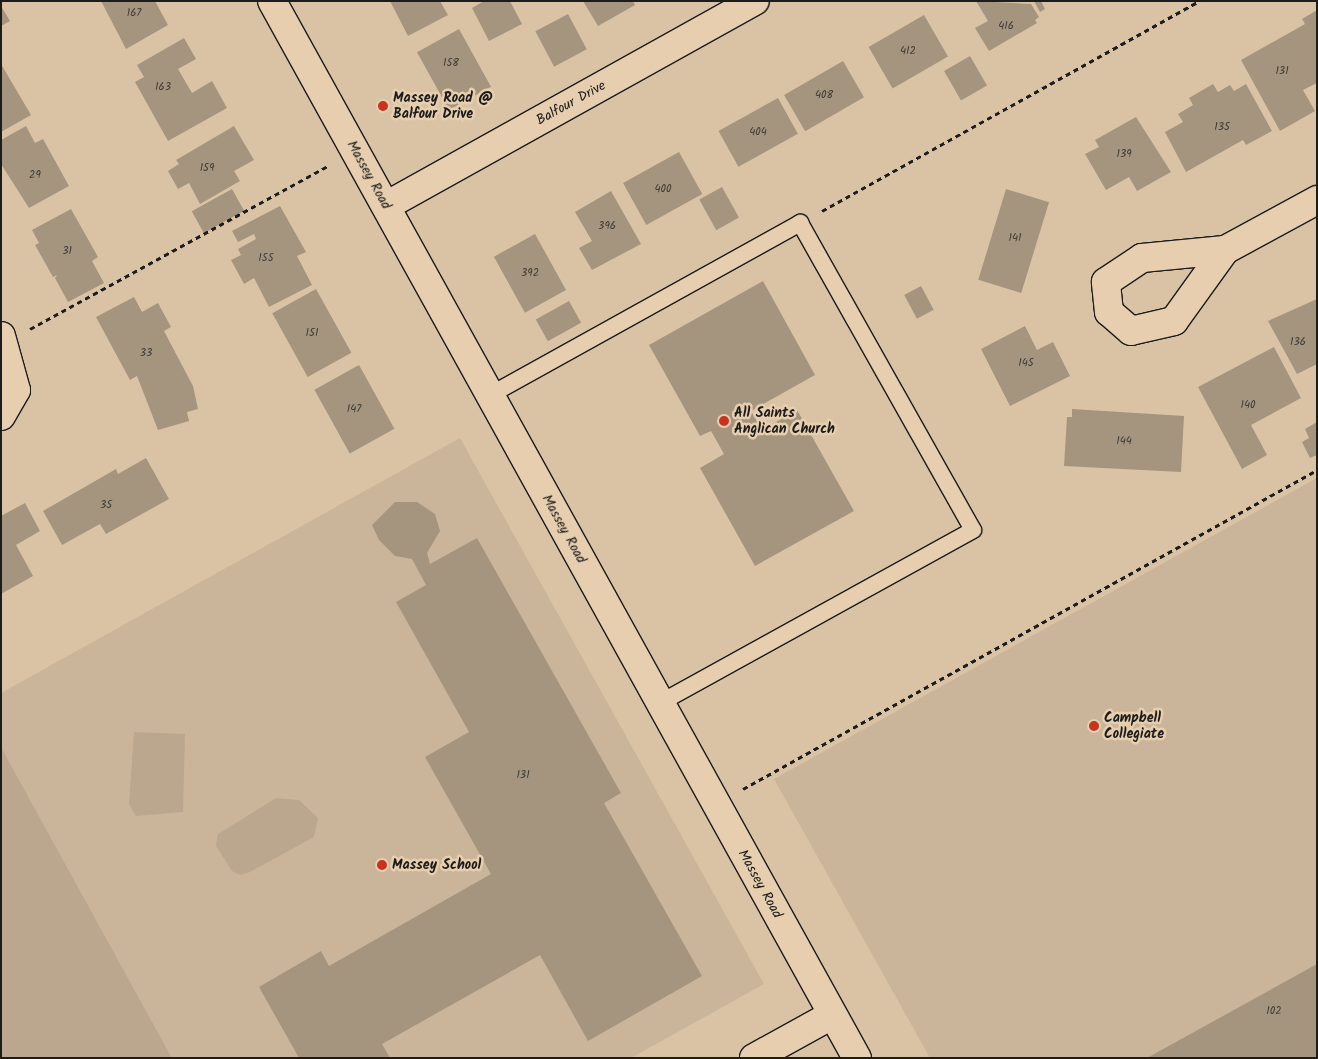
<!DOCTYPE html>
<style>
body{margin:0}
#map{position:relative;width:1318px;height:1059px;overflow:hidden;background:#dac3a5;font-family:Kalam,sans-serif}
div>[style]{position:absolute}
.built>*{inset:0;background:#cab59a}
.green>*{inset:0;background:#baa78e}
.building>*{inset:0;background:#a5957f;transform-origin:0 0}
.path>*{height:3px;margin-top:-1.5px;transform-origin:0;background:repeating-linear-gradient(90deg,#1c1c1c 0 5px,transparent 0 9px)}
.roads{filter:drop-shadow(1px 0 #1c1c1c) drop-shadow(-1px 0 #1c1c1c) drop-shadow(0 1px #1c1c1c) drop-shadow(0 -1px #1c1c1c)}
.lane>*{height:16px;margin:-8px;padding:0 8px;transform-origin:8px;border-radius:8px;background:#e6ceae}
.street>*{height:28px;margin:-14px;padding:0 14px;transform-origin:14px;border-radius:14px;background:#e6ceae}
.secondary>*{height:28px;margin:-14px;padding:0 14px;transform-origin:14px;border-radius:14px;background:#e6ceae}
.dots>*{width:14px;height:14px;translate:-50% -50%;box-sizing:border-box;border:2px solid #e6ceae;border-radius:50%}
span{translate:-50% -50%;white-space:nowrap;text-align:center;line-height:1.15;-webkit-text-stroke:5px #e6ceae;paint-order:stroke}
.number-label{font-size:11px;color:#3e3a35}
.number-label span{-webkit-text-stroke-width:0}
.poi-label{font-size:14px;color:#1c1c1c;font-weight:700}
.left{translate:0 -50%;text-align:left}
.street-label{font-size:14px;color:#1c1c1c}
.frame{position:absolute;inset:0;border:2px solid #1c1c1c;pointer-events:none}
</style>
<div id="map">
<div class="built">
<div style="clip-path:polygon(460px 438px,764px 984px,631px 1058px,172px 1058px,1px 747px,1px 693px)"></div>
<div style="clip-path:polygon(1317px 478px,1317px 1058px,930px 1058px,774px 779px)"></div>
</div>
<div class="green">
<div style="clip-path:polygon(134px 732px,185px 734px,183px 812px,136px 816px,129px 804px)"></div>
<div style="clip-path:polygon(1px 747px,172px 1058px,1px 1058px)"></div>
<div style="clip-path:polygon(276px 798px,299px 800px,318px 818px,314px 837px,250px 872px,240px 875px,232px 871px,216px 846px,218px 834px)"></div>
</div>
<div class="building">
<div style="clip-path:polygon(101px 1px,155px 1px,168px 25px,126px 49px)"></div>
<div style="clip-path:polygon(390px 1px,440px 1px,448px 15px,408px 36px)"></div>
<div style="clip-path:polygon(484px 1px,510px 1px,522px 24px,489px 41px,472px 8px)"></div>
<div style="clip-path:polygon(583px 1px,633px 1px,635px 5px,598px 26px)"></div>
<div style="clip-path:polygon(976px 1px,1031px 4px,1039px 17px,1035px 20px,1037px 23px,989px 51px,975px 28px,988px 21px)"></div>
<div style="clip-path:polygon(1034px 1px,1041px 1px,1045px 9px,1040px 12px)"></div>
<div style="clip-path:polygon(1px 6px,10px 21px,1px 26px)"></div>
<div style="clip-path:polygon(1317px 10px,1317px 83px,1303px 90px,1315px 111px,1280px 131px,1241px 60px,1305px 24px,1302px 19px)"></div>
<div style="left:568px;top:14px;width:40px;height:37px;rotate:62deg"></div>
<div style="left:924px;top:15px;width:48px;height:64px;rotate:60deg"></div>
<div style="left:459px;top:29px;width:66px;height:48px;rotate:61deg"></div>
<div style="clip-path:polygon(184px 38px,196px 59px,178px 69px,192px 93px,212px 81px,227px 108px,168px 141px,135px 82px,144px 77px,137px 65px)"></div>
<div style="left:970px;top:56px;width:34px;height:30px;rotate:60deg"></div>
<div style="left:843px;top:61px;width:42px;height:68px;rotate:60deg"></div>
<div style="clip-path:polygon(1px 64px,31px 115px,1px 132px)"></div>
<div style="clip-path:polygon(1213px 84px,1218px 92px,1230px 85px,1234px 91px,1246px 84px,1272px 131px,1246px 145px,1243px 140px,1186px 172px,1165px 132px,1183px 122px,1178px 114px,1193px 105px,1189px 98px)"></div>
<div style="left:778px;top:98px;width:41px;height:68px;rotate:61deg"></div>
<div style="clip-path:polygon(1136px 117px,1171px 172px,1137px 191px,1129px 177px,1106px 190px,1085px 154px,1099px 147px,1095px 140px)"></div>
<div style="clip-path:polygon(26px 126px,35px 143px,43px 139px,69px 186px,29px 208px,1px 164px,1px 140px)"></div>
<div style="clip-path:polygon(234px 126px,254px 160px,234px 171px,240px 181px,200px 204px,189px 183px,178px 189px,168px 171px,179px 164px,176px 160px)"></div>
<div style="left:679px;top:152px;width:48px;height:64px;rotate:61deg"></div>
<div style="left:722px;top:187px;width:35px;height:26px;rotate:61deg"></div>
<div style="left:232px;top:189px;width:25px;height:46px;rotate:61deg"></div>
<div style="left:1006px;top:189px;width:45px;height:95px;rotate:17deg"></div>
<div style="clip-path:polygon(611px 191px,641px 244px,592px 270px,579px 248px,592px 241px,575px 212px)"></div>
<div style="clip-path:polygon(280px 206px,306px 252px,297px 256px,312px 285px,269px 307px,254px 278px,244px 284px,231px 260px,241px 255px,238px 249px,256px 239px,254px 234px,238px 242px,232px 231px)"></div>
<div style="clip-path:polygon(71px 209px,98px 257px,92px 261px,104px 283px,68px 302px,55px 278px,57px 275px,53px 277px,35px 245px,39px 243px,32px 230px)"></div>
<div style="left:535px;top:234px;width:64px;height:47px;rotate:61deg"></div>
<div style="clip-path:polygon(763px 281px,815px 375px,751px 411px,762px 430px,797px 410px,854px 511px,755px 566px,700px 468px,724px 454px,711px 431px,700px 436px,649px 345px)"></div>
<div style="left:921px;top:286px;width:27px;height:19px;rotate:62deg"></div>
<div style="left:316px;top:289px;width:73px;height:50px;rotate:61deg"></div>
<div style="clip-path:polygon(134px 297px,142px 312px,158px 303px,171px 327px,164px 331px,193px 386px,198px 409px,187px 412px,189px 421px,158px 430px,137px 376px,130px 380px,96px 317px)"></div>
<div style="clip-path:polygon(1317px 299px,1317px 364px,1297px 374px,1268px 321px)"></div>
<div style="left:569px;top:301px;width:25px;height:38px;rotate:61deg"></div>
<div style="clip-path:polygon(1025px 326px,1037px 350px,1053px 342px,1070px 376px,1010px 406px,981px 349px)"></div>
<div style="clip-path:polygon(1274px 347px,1301px 398px,1251px 425px,1267px 455px,1242px 469px,1198px 387px)"></div>
<div style="left:359px;top:365px;width:73px;height:51px;rotate:61deg"></div>
<div style="clip-path:polygon(1072px 409px,1184px 416px,1181px 472px,1064px 466px,1067px 417px,1072px 417px)"></div>
<div style="clip-path:polygon(1317px 422px,1317px 455px,1310px 458px,1302px 442px,1309px 438px,1305px 429px)"></div>
<div style="clip-path:polygon(146px 458px,169px 499px,106px 534px,100px 524px,62px 545px,43px 511px,116px 469px,118px 474px)"></div>
<div style="clip-path:polygon(395px 502px,417px 502px,435px 514px,440px 531px,427px 553px,430px 564px,477px 538px,621px 793px,604px 803px,702px 976px,588px 1041px,540px 955px,382px 1044px,390px 1058px,299px 1058px,259px 987px,321px 951px,329px 966px,491px 874px,425px 757px,469px 732px,396px 602px,426px 585px,412px 559px,395px 556px,379px 540px,372px 525px)"></div>
<div style="clip-path:polygon(25px 503px,40px 531px,16px 545px,33px 576px,1px 594px,1px 516px)"></div>
<div style="clip-path:polygon(1317px 964px,1317px 1058px,1147px 1058px)"></div>
</div>
<div class="path">
<div style="left:822px;top:211px;width:432px;rotate:-29.1deg"></div>
<div style="left:30px;top:329px;width:341px;rotate:-28.7deg"></div>
<div style="left:743px;top:789px;width:657px;rotate:-29.06deg"></div>
</div>
<div class="roads">
<div class="lane">
<div style="left:490px;top:395px;width:355px;rotate:-29deg"></div>
<div style="left:800px;top:223px;width:352px;rotate:60.6deg"></div>
<div style="left:973px;top:530px;width:358px;rotate:151.1deg"></div>
</div>
<div class="street">
<div style="left:386px;top:206px;width:422px;rotate:-29.1deg"></div>
<div style="left:1225px;top:250px;width:87px;rotate:125.7deg"></div>
<div style="left:1174px;top:321px;width:44px;rotate:166.9deg"></div>
<div style="left:1131px;top:331px;width:29px;rotate:-139deg"></div>
<div style="left:1109px;top:312px;width:30px;rotate:-96deg"></div>
<div style="left:1106px;top:282px;width:43px;rotate:-33.7deg"></div>
<div style="left:1142px;top:258px;width:83px;rotate:-5.5deg"></div>
<div style="left:1225px;top:250px;width:105px;rotate:-28.5deg"></div>
<div style="left:1px;top:336px;width:56px;rotate:74.5deg"></div>
<div style="left:16px;top:390px;width:30px;rotate:120deg"></div>
<div style="left:754px;top:1058px;width:89px;rotate:-28.9deg"></div>
</div>
<div class="secondary">
<div style="left:272px;top:1px;width:1208px;rotate:61.04deg"></div>
</div>
</div>
<div class="dots">
<div style="left:383px;top:106px;background:#c8321e"></div>
<div style="left:724px;top:421px;background:#c8321e"></div>
<div style="left:1094px;top:726px;background:#c8321e"></div>
<div style="left:382px;top:865px;background:#c8321e"></div>
</div>
<div class="number-label">
<span style="left:134px;top:13px">167</span>
<span style="left:1006px;top:26px">416</span>
<span style="left:908px;top:51px">412</span>
<span style="left:451px;top:63px">158</span>
<span style="left:1282px;top:71px">131</span>
<span style="left:163px;top:87px">163</span>
<span style="left:824px;top:95px">408</span>
<span style="left:1222px;top:127px">135</span>
<span style="left:758px;top:132px">404</span>
<span style="left:1124px;top:154px">139</span>
<span style="left:207px;top:168px">159</span>
<span style="left:35px;top:175px">29</span>
<span style="left:663px;top:189px">400</span>
<span style="left:607px;top:226px">396</span>
<span style="left:1015px;top:238px">141</span>
<span style="left:67px;top:251px">31</span>
<span style="left:266px;top:258px">155</span>
<span style="left:530px;top:273px">392</span>
<span style="left:312px;top:333px">151</span>
<span style="left:1298px;top:342px">136</span>
<span style="left:146px;top:353px">33</span>
<span style="left:1026px;top:363px">145</span>
<span style="left:1248px;top:405px">140</span>
<span style="left:354px;top:409px">147</span>
<span style="left:1124px;top:441px">144</span>
<span style="left:106px;top:505px">35</span>
<span style="left:523px;top:775px">131</span>
<span style="left:1274px;top:1011px">102</span>
</div>
<div class="poi-label">
<span class="left" style="left:393px;top:106px">Massey Road @<br>Balfour Drive</span>
<span class="left" style="left:734px;top:421px">All Saints<br>Anglican Church</span>
<span class="left" style="left:1104px;top:726px">Campbell<br>Collegiate</span>
<span class="left" style="left:392px;top:865px">Massey School</span>
</div>
<div class="street-label">
<span style="left:571px;top:103px;rotate:-29deg">Balfour Drive</span>
<span style="left:369px;top:175px;rotate:61deg">Massey Road</span>
<span style="left:564px;top:529px;rotate:61deg">Massey Road</span>
<span style="left:760px;top:884px;rotate:61deg">Massey Road</span>
</div>
<div class="frame"></div>
</div>
